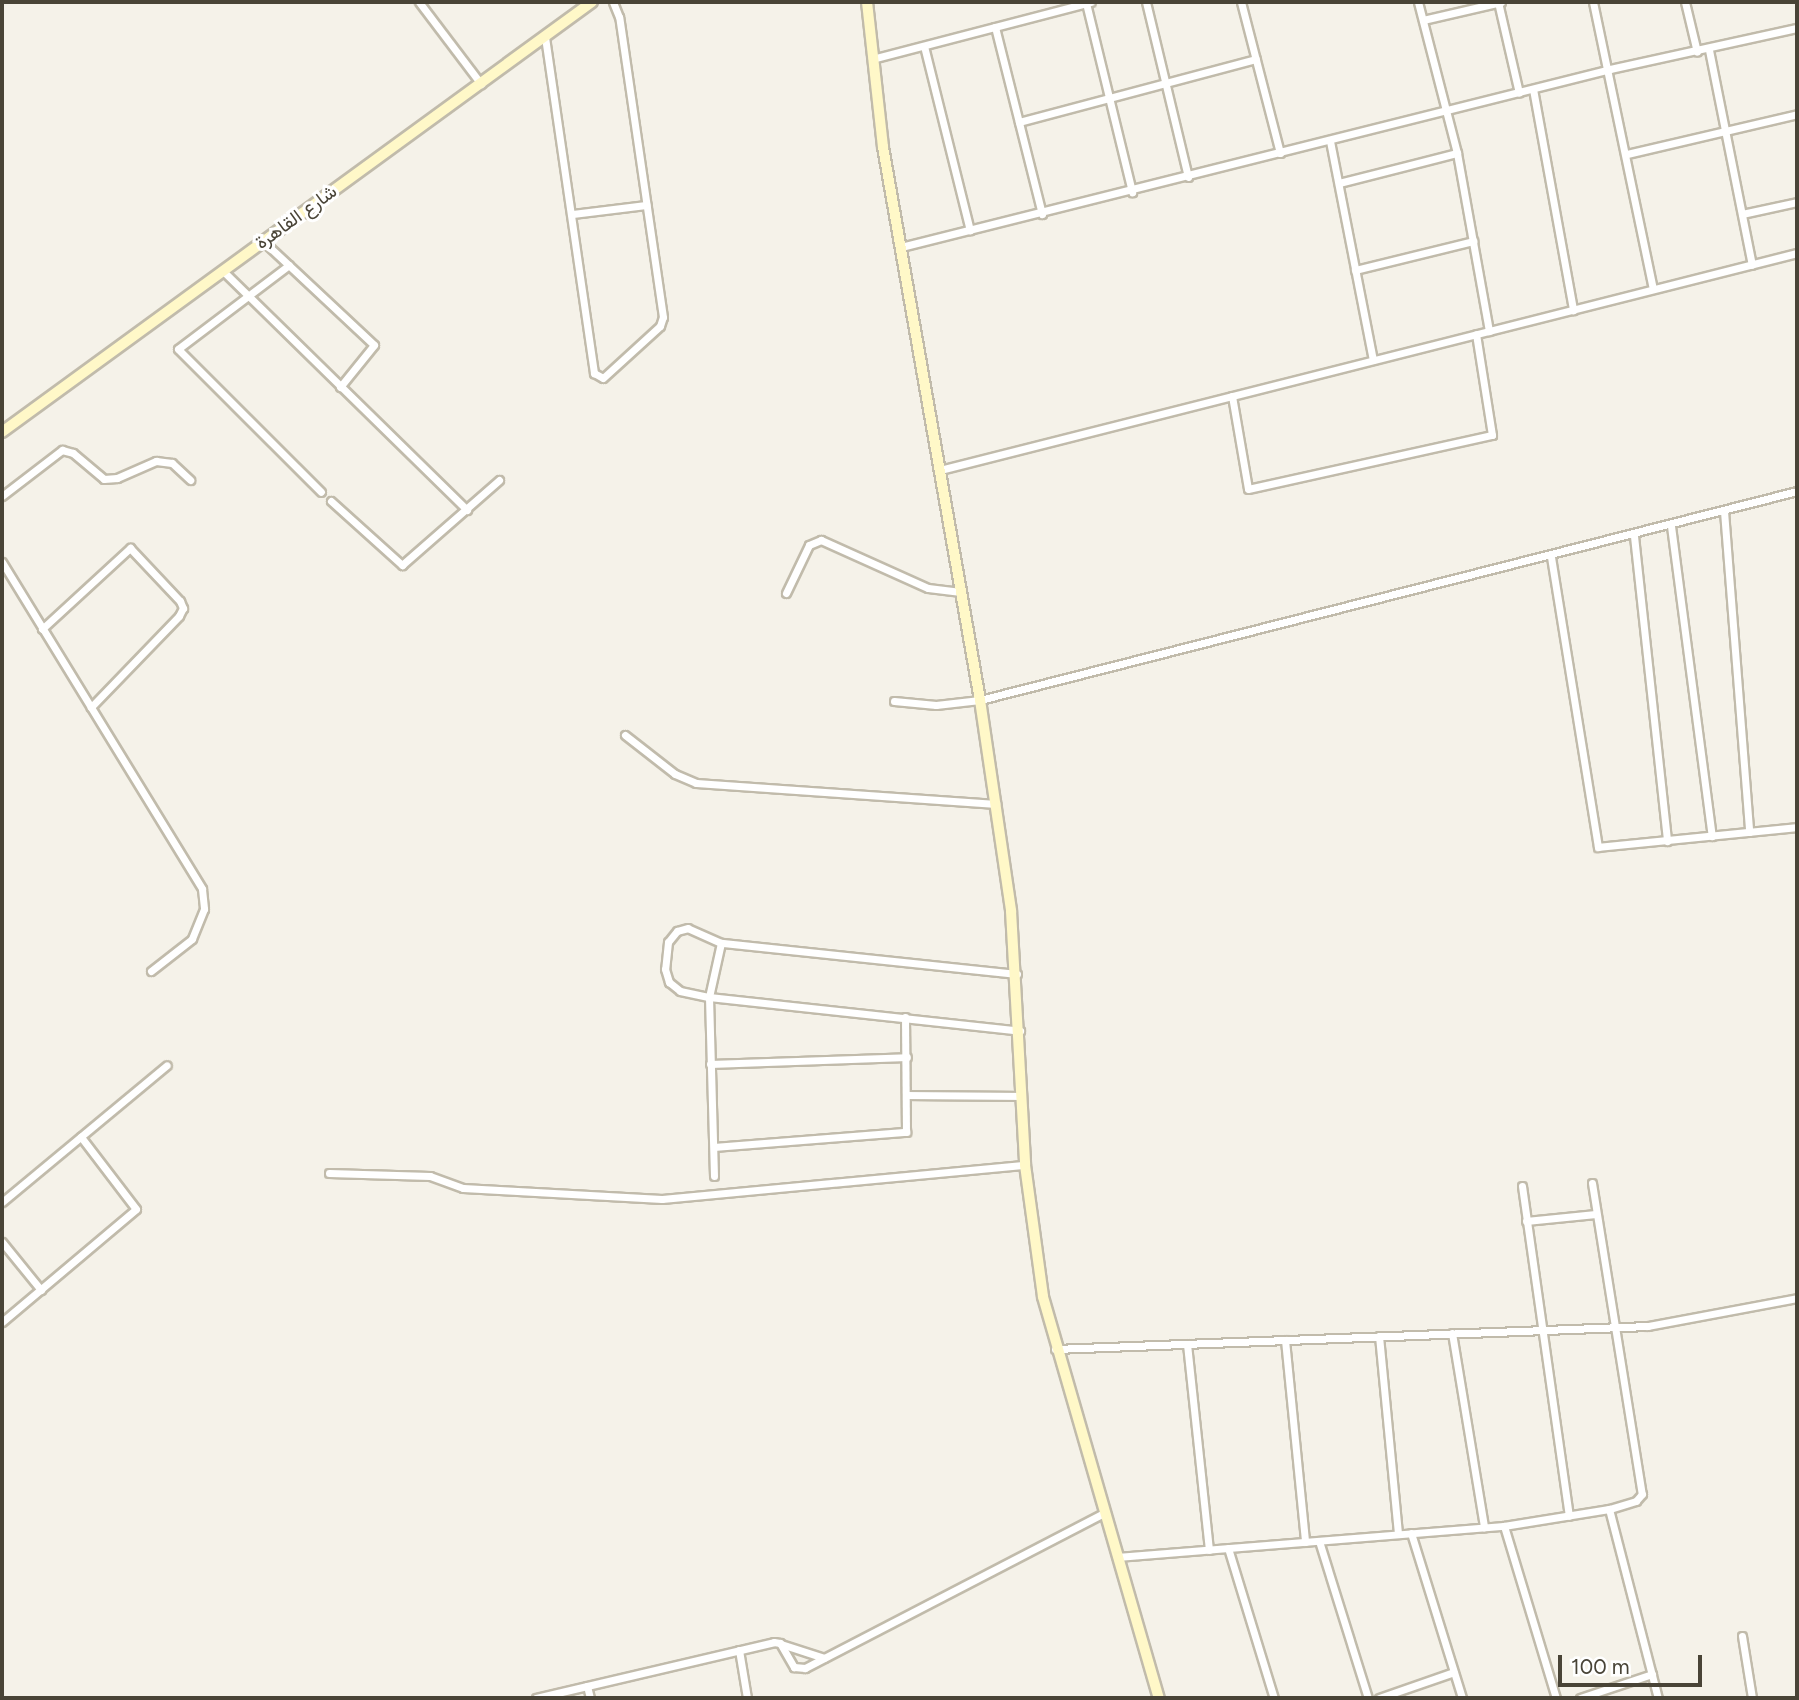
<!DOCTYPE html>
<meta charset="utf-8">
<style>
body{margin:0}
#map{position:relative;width:1799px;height:1700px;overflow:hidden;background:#f5f2e9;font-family:Figtree,Vazirmatn,sans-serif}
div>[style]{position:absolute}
.roads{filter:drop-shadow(2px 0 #c1bbab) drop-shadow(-2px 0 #c1bbab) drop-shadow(0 2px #c1bbab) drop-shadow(0 -2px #c1bbab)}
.minor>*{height:7px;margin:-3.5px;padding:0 3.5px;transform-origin:3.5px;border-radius:3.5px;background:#fff}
.secondary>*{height:10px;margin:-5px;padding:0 5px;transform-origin:5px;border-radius:5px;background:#fff8c8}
span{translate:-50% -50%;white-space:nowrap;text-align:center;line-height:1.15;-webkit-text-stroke:6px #fff;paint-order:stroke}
.street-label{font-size:19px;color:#494437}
.frame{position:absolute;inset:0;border:4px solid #494437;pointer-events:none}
.scale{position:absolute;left:1558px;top:1655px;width:144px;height:32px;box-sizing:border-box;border:4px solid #494437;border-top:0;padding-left:9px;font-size:21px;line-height:24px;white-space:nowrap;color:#494437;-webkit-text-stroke:5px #fff;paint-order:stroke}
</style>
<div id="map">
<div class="roads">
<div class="minor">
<div style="left:419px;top:2px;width:103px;rotate:52.9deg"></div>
<div style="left:1146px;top:2px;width:180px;rotate:76.5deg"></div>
<div style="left:1241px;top:2px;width:156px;rotate:75.5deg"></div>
<div style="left:1418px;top:2px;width:156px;rotate:75.5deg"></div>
<div style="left:1457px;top:153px;width:181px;rotate:79.8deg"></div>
<div style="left:1498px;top:2px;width:93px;rotate:77deg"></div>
<div style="left:1593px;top:2px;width:293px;rotate:78.2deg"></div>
<div style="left:1685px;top:2px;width:51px;rotate:76.5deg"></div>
<div style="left:1086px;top:3px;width:195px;rotate:76.3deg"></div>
<div style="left:1423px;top:20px;width:80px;rotate:-13deg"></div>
<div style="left:995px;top:27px;width:193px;rotate:75.9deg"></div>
<div style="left:545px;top:37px;width:340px;rotate:81.7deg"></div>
<div style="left:594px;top:373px;width:10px;rotate:29deg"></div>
<div style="left:603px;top:378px;width:77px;rotate:-42.4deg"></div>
<div style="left:660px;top:326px;width:9px;rotate:-72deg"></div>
<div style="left:663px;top:317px;width:303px;rotate:-98.3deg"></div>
<div style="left:619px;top:17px;width:16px;rotate:-112deg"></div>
<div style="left:924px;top:46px;width:190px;rotate:76deg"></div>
<div style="left:1709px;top:50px;width:219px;rotate:78.7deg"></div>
<div style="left:872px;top:59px;width:226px;rotate:-14.6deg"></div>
<div style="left:1533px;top:89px;width:225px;rotate:79.7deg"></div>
<div style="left:1019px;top:122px;width:245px;rotate:-14.9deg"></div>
<div style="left:1330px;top:141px;width:223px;rotate:78.9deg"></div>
<div style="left:1627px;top:154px;width:175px;rotate:-13.2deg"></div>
<div style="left:1339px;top:183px;width:122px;rotate:-14.3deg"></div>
<div style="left:572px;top:214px;width:75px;rotate:-6.9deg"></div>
<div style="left:1742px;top:214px;width:56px;rotate:-12.3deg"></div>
<div style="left:263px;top:241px;width:152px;rotate:43.1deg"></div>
<div style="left:374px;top:345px;width:54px;rotate:129deg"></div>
<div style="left:901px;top:247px;width:731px;rotate:-14.09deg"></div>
<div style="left:1610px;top:69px;width:191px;rotate:-12.4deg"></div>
<div style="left:289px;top:265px;width:139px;rotate:142.9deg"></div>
<div style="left:178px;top:349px;width:202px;rotate:45deg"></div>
<div style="left:222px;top:270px;width:343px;rotate:44.4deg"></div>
<div style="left:1355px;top:270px;width:122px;rotate:-13.8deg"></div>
<div style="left:1232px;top:396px;width:94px;rotate:80.2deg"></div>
<div style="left:1248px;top:489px;width:250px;rotate:-12.5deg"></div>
<div style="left:1492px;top:435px;width:102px;rotate:-99deg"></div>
<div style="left:940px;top:470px;width:884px;rotate:-14.21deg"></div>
<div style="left:2px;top:496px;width:76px;rotate:-37.5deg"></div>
<div style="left:62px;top:450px;width:11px;rotate:15deg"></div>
<div style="left:73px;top:453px;width:40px;rotate:40deg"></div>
<div style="left:104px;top:479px;width:13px;rotate:-4deg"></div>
<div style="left:117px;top:478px;width:43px;rotate:-23.6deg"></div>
<div style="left:156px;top:461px;width:16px;rotate:7deg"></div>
<div style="left:172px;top:463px;width:25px;rotate:43deg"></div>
<div style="left:331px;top:501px;width:96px;rotate:42deg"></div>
<div style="left:402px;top:565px;width:129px;rotate:-41.2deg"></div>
<div style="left:1724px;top:511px;width:322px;rotate:85.5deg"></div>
<div style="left:1671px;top:526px;width:313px;rotate:82.5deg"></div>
<div style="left:1634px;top:536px;width:307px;rotate:83.8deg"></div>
<div style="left:1551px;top:557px;width:294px;rotate:80.8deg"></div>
<div style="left:1598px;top:847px;width:200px;rotate:-5.7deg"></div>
<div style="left:2px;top:562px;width:383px;rotate:58.5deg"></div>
<div style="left:202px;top:889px;width:20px;rotate:84deg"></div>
<div style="left:204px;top:909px;width:32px;rotate:112deg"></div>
<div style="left:192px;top:939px;width:52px;rotate:142deg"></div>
<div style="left:786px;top:593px;width:53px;rotate:-64.4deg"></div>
<div style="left:809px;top:545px;width:13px;rotate:-23deg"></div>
<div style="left:821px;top:540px;width:117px;rotate:24.2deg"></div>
<div style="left:928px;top:588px;width:33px;rotate:7deg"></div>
<div style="left:42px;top:629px;width:120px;rotate:-42.6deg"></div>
<div style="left:130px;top:548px;width:73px;rotate:46.7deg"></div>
<div style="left:180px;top:601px;width:8px;rotate:67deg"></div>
<div style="left:183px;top:608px;width:9px;rotate:117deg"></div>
<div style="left:179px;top:616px;width:127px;rotate:134deg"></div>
<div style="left:894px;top:701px;width:42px;rotate:5.4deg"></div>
<div style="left:936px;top:705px;width:44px;rotate:-6.5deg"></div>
<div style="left:980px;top:700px;width:843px;rotate:-14.35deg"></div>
<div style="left:625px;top:735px;width:63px;rotate:38deg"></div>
<div style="left:675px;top:774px;width:23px;rotate:23deg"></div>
<div style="left:696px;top:783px;width:301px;rotate:4deg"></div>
<div style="left:1017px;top:974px;width:298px;rotate:-174deg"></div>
<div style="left:721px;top:943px;width:36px;rotate:-156deg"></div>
<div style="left:688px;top:928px;width:11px;rotate:165deg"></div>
<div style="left:677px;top:931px;width:14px;rotate:129deg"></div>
<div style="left:668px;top:942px;width:27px;rotate:96deg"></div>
<div style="left:665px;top:969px;width:14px;rotate:73deg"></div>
<div style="left:669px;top:982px;width:14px;rotate:39deg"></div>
<div style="left:680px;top:991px;width:30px;rotate:12deg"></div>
<div style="left:709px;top:997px;width:313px;rotate:6.2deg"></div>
<div style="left:710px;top:1064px;width:197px;rotate:-2deg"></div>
<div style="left:908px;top:1095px;width:114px;rotate:0.5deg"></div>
<div style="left:714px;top:1147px;width:193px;rotate:-4.5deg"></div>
<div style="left:906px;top:1132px;width:115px;rotate:-90.5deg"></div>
<div style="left:329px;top:1173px;width:101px;rotate:1.7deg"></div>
<div style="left:430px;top:1176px;width:35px;rotate:20deg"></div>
<div style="left:463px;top:1188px;width:199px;rotate:3.2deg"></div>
<div style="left:662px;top:1199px;width:365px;rotate:-5.4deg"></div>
<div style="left:714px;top:1176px;width:179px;rotate:-91.6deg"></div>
<div style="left:709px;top:997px;width:55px;rotate:-77.5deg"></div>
<div style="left:1592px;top:1183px;width:315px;rotate:80.9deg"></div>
<div style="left:1642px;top:1494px;width:9px;rotate:131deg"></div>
<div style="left:1636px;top:1501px;width:28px;rotate:163deg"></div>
<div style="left:1522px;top:1186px;width:333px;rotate:81.9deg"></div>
<div style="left:2px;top:1202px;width:214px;rotate:-39.7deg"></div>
<div style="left:1526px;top:1221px;width:70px;rotate:-5.7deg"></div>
<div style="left:2px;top:1242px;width:62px;rotate:50.9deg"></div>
<div style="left:2px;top:1322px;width:175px;rotate:-40.1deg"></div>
<div style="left:136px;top:1209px;width:91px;rotate:-127.4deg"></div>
<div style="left:1452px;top:1333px;width:197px;rotate:80.6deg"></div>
<div style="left:1379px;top:1336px;width:199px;rotate:84.5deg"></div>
<div style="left:1285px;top:1340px;width:203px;rotate:84.3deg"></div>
<div style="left:1187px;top:1344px;width:207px;rotate:83.9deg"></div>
<div style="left:1055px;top:1349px;width:593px;rotate:-2.22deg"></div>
<div style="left:1648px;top:1326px;width:152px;rotate:-10.6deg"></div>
<div style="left:1504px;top:1526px;width:180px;rotate:73.2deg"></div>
<div style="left:1411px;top:1533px;width:173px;rotate:72.8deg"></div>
<div style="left:1319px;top:1541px;width:164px;rotate:72.7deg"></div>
<div style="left:1228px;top:1548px;width:157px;rotate:73deg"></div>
<div style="left:1117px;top:1557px;width:388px;rotate:-4.6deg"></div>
<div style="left:1504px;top:1526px;width:106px;rotate:-9.2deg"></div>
<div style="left:1609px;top:1509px;width:195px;rotate:75.5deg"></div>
<div style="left:1742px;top:1636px;width:63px;rotate:80.8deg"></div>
<div style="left:781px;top:1644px;width:45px;rotate:18deg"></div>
<div style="left:739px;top:1650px;width:49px;rotate:80.5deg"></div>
<div style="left:587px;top:1686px;width:12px;rotate:76deg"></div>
<div style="left:536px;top:1698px;width:244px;rotate:-13.2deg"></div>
<div style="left:774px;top:1642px;width:6px;rotate:9deg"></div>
<div style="left:780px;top:1643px;width:28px;rotate:60deg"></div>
<div style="left:794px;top:1667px;width:11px;rotate:5deg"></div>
<div style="left:805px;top:1668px;width:335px;rotate:-27.4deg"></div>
<div style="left:1379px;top:1698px;width:79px;rotate:-19.1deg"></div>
<div style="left:1580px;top:1698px;width:76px;rotate:-18.4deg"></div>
</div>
<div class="secondary">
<div style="left:867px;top:2px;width:146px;rotate:83.7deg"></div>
<div style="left:883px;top:147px;width:561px;rotate:80.05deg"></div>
<div style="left:980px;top:700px;width:213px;rotate:81.6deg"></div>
<div style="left:1011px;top:911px;width:254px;rotate:86.8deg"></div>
<div style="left:1025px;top:1165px;width:133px;rotate:82.2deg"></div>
<div style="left:1043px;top:1297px;width:417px;rotate:73.9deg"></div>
<div style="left:2px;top:432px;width:730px;rotate:-36.09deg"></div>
</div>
</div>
<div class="street-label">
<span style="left:296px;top:217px;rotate:-36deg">شارع القاهرة</span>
</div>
<div class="frame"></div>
<div class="scale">100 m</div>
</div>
